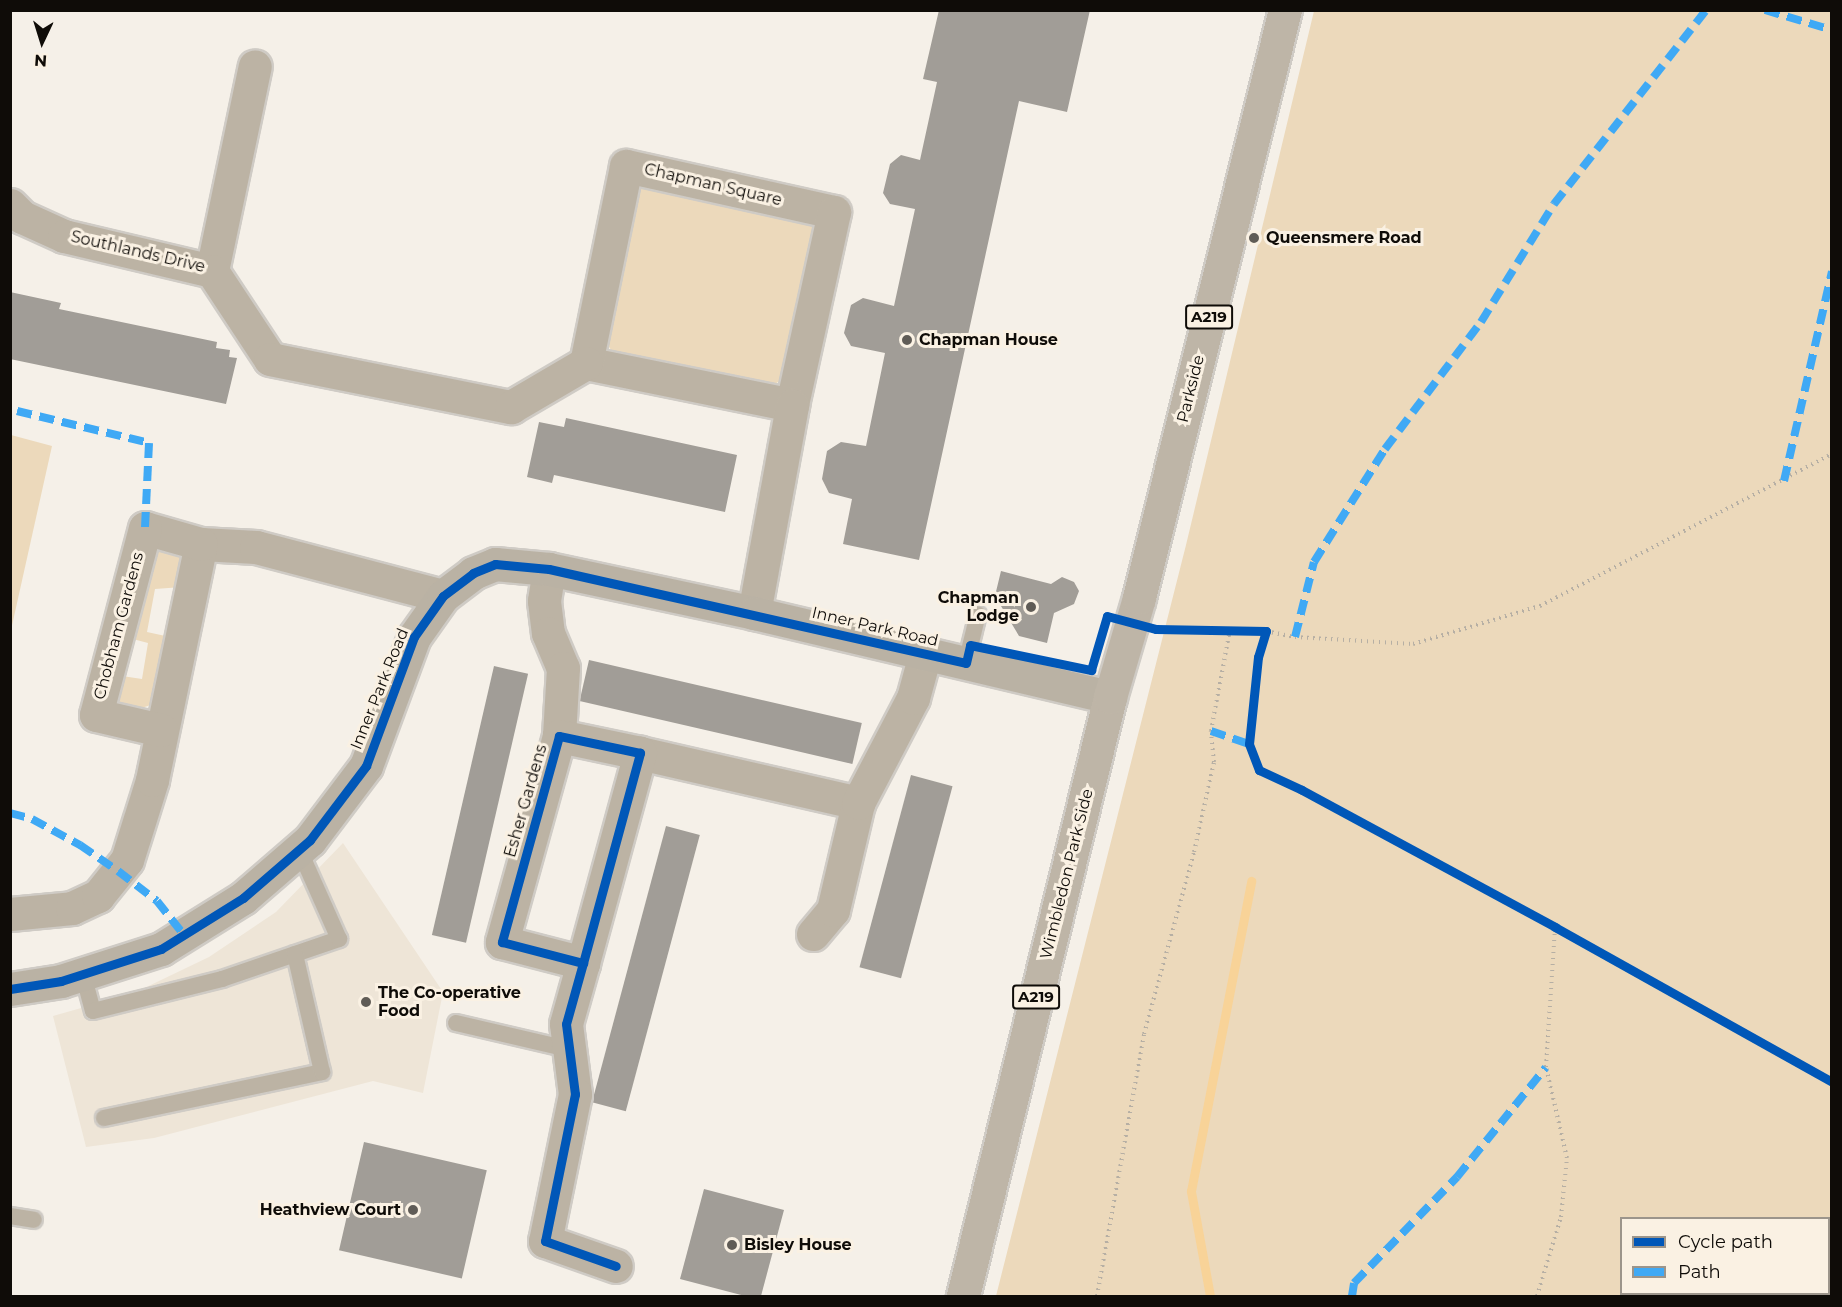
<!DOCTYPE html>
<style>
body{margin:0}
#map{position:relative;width:1842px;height:1307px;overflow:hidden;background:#f5f0e8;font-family:Montserrat,sans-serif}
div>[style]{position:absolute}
.built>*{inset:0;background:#eee5d7}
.green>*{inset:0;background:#ecd9bb}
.stream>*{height:9px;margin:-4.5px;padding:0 4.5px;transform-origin:4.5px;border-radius:4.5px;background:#f8d398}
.building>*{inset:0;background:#a19d97;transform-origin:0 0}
.path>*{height:4px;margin-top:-2px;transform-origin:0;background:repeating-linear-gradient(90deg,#b6afa4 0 1.5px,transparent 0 6px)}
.roads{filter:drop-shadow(2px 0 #cfcbc5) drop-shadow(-2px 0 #cfcbc5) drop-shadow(0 2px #cfcbc5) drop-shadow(0 -2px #cfcbc5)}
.lane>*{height:16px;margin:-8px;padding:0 8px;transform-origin:8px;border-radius:8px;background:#bcb3a4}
.street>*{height:33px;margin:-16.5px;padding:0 16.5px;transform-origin:16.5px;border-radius:16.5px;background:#bcb3a4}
.secondary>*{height:33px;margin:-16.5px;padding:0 16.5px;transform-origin:16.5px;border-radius:16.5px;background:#bab2a4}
.primary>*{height:33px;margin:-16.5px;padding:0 16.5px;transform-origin:16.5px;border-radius:16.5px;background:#beb5a7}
.quiet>*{height:8px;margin-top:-4px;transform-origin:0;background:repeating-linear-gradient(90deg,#3fa9f5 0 15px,transparent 0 23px)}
.cycleway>*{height:9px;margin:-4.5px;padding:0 4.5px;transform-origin:4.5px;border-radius:4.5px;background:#0057b8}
.dots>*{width:16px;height:16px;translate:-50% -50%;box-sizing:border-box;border:3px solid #faf1e3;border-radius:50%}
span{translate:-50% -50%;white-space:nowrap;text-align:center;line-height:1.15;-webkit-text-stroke:6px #faf1e3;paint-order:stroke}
.shield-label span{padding:2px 4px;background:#faf1e3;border:2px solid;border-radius:4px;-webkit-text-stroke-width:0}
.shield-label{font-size:15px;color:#0f0c08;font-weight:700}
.street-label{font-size:16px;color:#0f0c08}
.poi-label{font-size:16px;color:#0f0c08;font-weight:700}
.left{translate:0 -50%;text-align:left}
.right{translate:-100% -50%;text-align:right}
.frame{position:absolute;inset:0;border:12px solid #0f0c08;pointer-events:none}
.legend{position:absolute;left:1620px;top:1217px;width:210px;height:78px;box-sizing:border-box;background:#faf1e3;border:2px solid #9c958b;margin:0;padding:8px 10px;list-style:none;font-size:18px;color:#0f0c08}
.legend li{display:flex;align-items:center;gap:12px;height:30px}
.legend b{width:30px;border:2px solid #9c958b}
.north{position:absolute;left:12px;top:12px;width:60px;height:60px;-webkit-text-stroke:4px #faf1e3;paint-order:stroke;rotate:184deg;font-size:16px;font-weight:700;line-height:24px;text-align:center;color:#0f0c08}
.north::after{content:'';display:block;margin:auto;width:21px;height:27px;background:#0f0c08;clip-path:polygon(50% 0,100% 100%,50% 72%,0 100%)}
</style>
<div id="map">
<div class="built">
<div style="clip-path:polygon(343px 843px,443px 992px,423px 1093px,373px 1081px,154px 1138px,86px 1147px,53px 1016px,134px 993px,209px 957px,276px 912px)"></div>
</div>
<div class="green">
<div style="clip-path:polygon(evenodd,1314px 11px,1831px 11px,1831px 1296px,996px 1296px,1186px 545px,1314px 11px,1828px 1218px,1828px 1294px,1622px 1294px,1622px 1218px,1828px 1218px)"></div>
<div style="clip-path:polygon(645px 181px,815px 224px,781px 380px,769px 388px,611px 350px,603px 337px,635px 189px)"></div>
<div style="clip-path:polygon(11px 435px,52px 446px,11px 630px,10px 435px)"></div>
<div style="clip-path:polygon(155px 548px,180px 550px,187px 564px,182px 587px,155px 589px,147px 632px,170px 637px,157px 699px,148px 706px,127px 712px,114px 706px,122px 676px,142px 679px,148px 643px,129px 638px)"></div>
</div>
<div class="stream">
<div style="left:1210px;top:1296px;width:107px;rotate:-100.3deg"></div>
<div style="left:1191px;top:1191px;width:316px;rotate:-79deg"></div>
</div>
<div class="building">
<div style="clip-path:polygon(939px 10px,1090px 10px,1067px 112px,1019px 101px,919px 560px,843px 544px,852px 499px,829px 493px,822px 479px,827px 451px,841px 442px,866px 446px,885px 353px,851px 346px,844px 333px,851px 305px,863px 298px,894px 306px,915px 209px,890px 204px,883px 193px,890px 164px,901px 155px,920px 160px,937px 82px,923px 79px)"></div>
<div style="clip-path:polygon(10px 292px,61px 303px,59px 309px,217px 342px,216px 348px,230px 350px,229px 357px,237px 358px,226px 404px,10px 359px)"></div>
<div style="clip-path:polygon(566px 418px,737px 455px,725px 512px,554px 475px,552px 483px,527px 477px,539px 422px,564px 427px)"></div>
<div style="clip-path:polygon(1001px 571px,1051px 584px,1062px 577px,1074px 582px,1079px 591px,1074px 604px,1054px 613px,1047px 643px,1019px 636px,1001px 606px,993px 604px)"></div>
<div style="left:589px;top:660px;width:280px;height:42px;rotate:13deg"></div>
<div style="left:494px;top:666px;width:35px;height:276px;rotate:13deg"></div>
<div style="left:911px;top:775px;width:43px;height:199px;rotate:15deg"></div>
<div style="left:666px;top:826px;width:35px;height:286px;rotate:15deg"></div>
<div style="left:364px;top:1142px;width:126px;height:111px;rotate:13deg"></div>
<div style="clip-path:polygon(704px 1189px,784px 1210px,761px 1296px,745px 1296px,680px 1279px)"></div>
</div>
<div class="path">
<div style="left:1266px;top:631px;width:30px;rotate:12deg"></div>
<div style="left:1295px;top:637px;width:118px;rotate:3.4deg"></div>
<div style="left:1413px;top:644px;width:133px;rotate:-16.7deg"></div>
<div style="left:1540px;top:606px;width:329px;rotate:-27.5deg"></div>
<div style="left:1097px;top:1296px;width:266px;rotate:-79.8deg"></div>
<div style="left:1144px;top:1034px;width:189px;rotate:-74.6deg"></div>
<div style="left:1194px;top:852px;width:92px;rotate:-77.5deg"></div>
<div style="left:1214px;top:762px;width:31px;rotate:-96deg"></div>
<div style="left:1211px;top:731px;width:104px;rotate:-79.4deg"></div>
<div style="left:1537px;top:1296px;width:83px;rotate:-73.1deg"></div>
<div style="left:1561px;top:1217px;width:59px;rotate:-84.2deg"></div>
<div style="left:1567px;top:1158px;width:93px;rotate:-103deg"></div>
<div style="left:1546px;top:1067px;width:140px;rotate:-86.3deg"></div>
</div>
<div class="roads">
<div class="lane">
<div style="left:966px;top:663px;width:50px;rotate:-76.2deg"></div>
<div style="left:83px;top:974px;width:38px;rotate:75deg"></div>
<div style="left:93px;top:1011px;width:133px;rotate:-13.9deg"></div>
<div style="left:222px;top:979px;width:124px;rotate:-18.9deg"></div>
<div style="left:339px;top:939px;width:98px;rotate:-114deg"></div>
<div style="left:456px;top:1023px;width:106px;rotate:13.1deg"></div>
<div style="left:559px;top:1047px;width:10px;rotate:-24deg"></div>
<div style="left:104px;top:1118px;width:223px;rotate:-11.9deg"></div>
<div style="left:322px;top:1072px;width:121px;rotate:-102.9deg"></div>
<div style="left:10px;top:1216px;width:24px;rotate:9deg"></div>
</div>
<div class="street">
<div style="left:626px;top:166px;width:213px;rotate:12.5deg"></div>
<div style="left:834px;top:212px;width:198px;rotate:102.3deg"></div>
<div style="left:792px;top:405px;width:210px;rotate:-168.5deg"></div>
<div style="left:586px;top:363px;width:201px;rotate:-78.5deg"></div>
<div style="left:10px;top:205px;width:17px;rotate:45deg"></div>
<div style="left:22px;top:217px;width:46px;rotate:24.3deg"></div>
<div style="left:64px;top:236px;width:152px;rotate:13.3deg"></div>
<div style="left:212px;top:271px;width:209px;rotate:-78.2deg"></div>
<div style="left:212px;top:271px;width:105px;rotate:56.6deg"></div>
<div style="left:270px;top:359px;width:246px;rotate:11.3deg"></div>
<div style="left:511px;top:407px;width:87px;rotate:-30.4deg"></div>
<div style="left:201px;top:544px;width:55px;rotate:3.1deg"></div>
<div style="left:256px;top:547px;width:193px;rotate:14.7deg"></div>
<div style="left:549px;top:569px;width:32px;rotate:99deg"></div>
<div style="left:544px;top:601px;width:32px;rotate:83deg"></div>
<div style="left:548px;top:633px;width:38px;rotate:67deg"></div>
<div style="left:563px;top:668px;width:68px;rotate:93.4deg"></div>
<div style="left:754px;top:613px;width:211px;rotate:-79.6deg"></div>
<div style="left:640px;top:753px;width:224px;rotate:12.9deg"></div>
<div style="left:10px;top:914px;width:62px;rotate:-5.5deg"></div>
<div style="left:72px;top:908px;width:29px;rotate:-25deg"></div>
<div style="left:98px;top:896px;width:46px;rotate:-51.1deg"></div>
<div style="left:127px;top:860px;width:84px;rotate:-72.6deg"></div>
<div style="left:152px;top:780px;width:241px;rotate:-78.3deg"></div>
<div style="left:201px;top:544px;width:58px;rotate:-164.1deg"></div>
<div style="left:145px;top:528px;width:193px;rotate:104.7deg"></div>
<div style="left:96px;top:715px;width:67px;rotate:13deg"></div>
<div style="left:813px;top:934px;width:31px;rotate:-50deg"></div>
<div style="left:833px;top:910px;width:110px;rotate:-76.8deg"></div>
<div style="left:858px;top:803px;width:119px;rotate:-62.4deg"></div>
<div style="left:913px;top:698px;width:46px;rotate:-74.7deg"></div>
<div style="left:583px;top:963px;width:218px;rotate:-74.8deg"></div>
<div style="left:640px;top:753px;width:83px;rotate:-168.1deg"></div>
<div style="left:559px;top:736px;width:214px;rotate:105.5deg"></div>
<div style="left:502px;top:942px;width:84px;rotate:14.5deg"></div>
<div style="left:583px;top:963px;width:63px;rotate:105.6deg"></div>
<div style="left:566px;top:1024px;width:71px;rotate:82.7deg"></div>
<div style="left:575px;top:1094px;width:150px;rotate:101.5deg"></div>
<div style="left:545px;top:1241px;width:75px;rotate:19.4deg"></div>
</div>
<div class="secondary">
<div style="left:10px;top:989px;width:52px;rotate:-8.9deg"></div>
<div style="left:61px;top:981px;width:105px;rotate:-17.7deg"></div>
<div style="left:161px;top:949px;width:97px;rotate:-31.9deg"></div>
<div style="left:243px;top:898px;width:89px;rotate:-40.9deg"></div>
<div style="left:310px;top:840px;width:93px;rotate:-52.9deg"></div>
<div style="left:366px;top:766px;width:138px;rotate:-69.6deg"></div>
<div style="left:414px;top:637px;width:50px;rotate:-54.7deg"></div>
<div style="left:443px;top:596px;width:38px;rotate:-37deg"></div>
<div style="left:473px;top:573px;width:24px;rotate:-22deg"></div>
<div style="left:495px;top:564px;width:54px;rotate:5.3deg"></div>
<div style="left:549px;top:569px;width:210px;rotate:12.1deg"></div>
<div style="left:754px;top:613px;width:366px;rotate:13.3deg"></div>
</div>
<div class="primary">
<div style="left:963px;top:1296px;width:617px;rotate:-76.21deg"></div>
<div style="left:1110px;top:697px;width:103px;rotate:-73.7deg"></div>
<div style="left:1139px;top:598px;width:606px;rotate:-76.06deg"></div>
</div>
</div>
<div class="quiet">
<div style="left:1765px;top:10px;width:70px;rotate:16.6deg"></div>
<div style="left:17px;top:411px;width:136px;rotate:13.6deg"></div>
<div style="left:149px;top:443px;width:85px;rotate:92.7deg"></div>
<div style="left:1784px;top:481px;width:215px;rotate:-77.1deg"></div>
<div style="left:1295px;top:637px;width:77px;rotate:-75.8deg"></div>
<div style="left:1314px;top:562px;width:133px;rotate:-57.9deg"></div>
<div style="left:1385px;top:449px;width:159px;rotate:-52.9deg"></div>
<div style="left:1481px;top:322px;width:139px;rotate:-58.3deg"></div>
<div style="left:1554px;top:204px;width:246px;rotate:-51.9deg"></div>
<div style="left:1211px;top:731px;width:40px;rotate:18.9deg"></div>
<div style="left:10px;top:813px;width:23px;rotate:15deg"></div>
<div style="left:32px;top:819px;width:55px;rotate:28.4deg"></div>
<div style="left:80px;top:845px;width:46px;rotate:34.4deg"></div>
<div style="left:118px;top:871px;width:49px;rotate:37.6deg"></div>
<div style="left:157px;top:901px;width:43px;rotate:51.5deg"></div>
<div style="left:1352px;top:1296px;width:13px;rotate:-81deg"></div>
<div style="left:1354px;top:1283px;width:148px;rotate:-45.8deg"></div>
<div style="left:1457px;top:1177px;width:141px;rotate:-51deg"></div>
</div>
<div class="cycleway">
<div style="left:583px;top:963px;width:218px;rotate:-74.8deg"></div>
<div style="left:640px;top:753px;width:83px;rotate:-168.1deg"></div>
<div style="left:559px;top:736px;width:214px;rotate:105.5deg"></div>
<div style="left:502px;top:942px;width:84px;rotate:14.5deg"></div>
<div style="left:583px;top:963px;width:63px;rotate:105.6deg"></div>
<div style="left:566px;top:1024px;width:71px;rotate:82.7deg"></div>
<div style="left:575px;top:1094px;width:150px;rotate:101.5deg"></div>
<div style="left:545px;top:1241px;width:75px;rotate:19.4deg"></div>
<div style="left:10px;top:989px;width:52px;rotate:-8.9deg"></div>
<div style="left:61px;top:981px;width:105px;rotate:-17.7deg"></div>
<div style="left:161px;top:949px;width:97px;rotate:-31.9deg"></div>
<div style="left:243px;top:898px;width:89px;rotate:-40.9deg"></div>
<div style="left:310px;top:840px;width:93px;rotate:-52.9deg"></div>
<div style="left:366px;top:766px;width:138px;rotate:-69.6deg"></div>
<div style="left:414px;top:637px;width:50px;rotate:-54.7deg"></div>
<div style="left:443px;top:596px;width:38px;rotate:-37deg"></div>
<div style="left:473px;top:573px;width:24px;rotate:-22deg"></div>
<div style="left:495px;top:564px;width:54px;rotate:5.3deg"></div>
<div style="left:549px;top:569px;width:427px;rotate:12.7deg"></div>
<div style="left:966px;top:663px;width:18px;rotate:-77deg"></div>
<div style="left:970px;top:645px;width:124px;rotate:11.7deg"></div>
<div style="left:1091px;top:670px;width:56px;rotate:-73.5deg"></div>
<div style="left:1107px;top:616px;width:51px;rotate:14.9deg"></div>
<div style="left:1156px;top:629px;width:110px;rotate:1deg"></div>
<div style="left:1266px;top:631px;width:27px;rotate:107deg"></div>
<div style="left:1258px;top:657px;width:87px;rotate:95.9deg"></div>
<div style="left:1249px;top:744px;width:28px;rotate:69deg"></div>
<div style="left:1259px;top:770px;width:47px;rotate:24.9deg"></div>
<div style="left:1302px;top:790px;width:288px;rotate:28.4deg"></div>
<div style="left:1555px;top:927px;width:317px;rotate:29.2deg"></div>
</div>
<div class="dots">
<div style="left:1254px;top:238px;background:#605c56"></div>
<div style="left:907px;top:340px;background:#605c56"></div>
<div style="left:1031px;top:607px;background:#605c56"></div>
<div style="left:366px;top:1002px;background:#605c56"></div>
<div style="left:413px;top:1210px;background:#605c56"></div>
<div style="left:732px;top:1245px;background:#605c56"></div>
</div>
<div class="shield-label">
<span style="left:1209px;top:317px">A219</span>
<span style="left:1036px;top:997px">A219</span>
</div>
<div class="street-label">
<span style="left:713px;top:185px;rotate:13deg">Chapman Square</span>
<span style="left:138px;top:252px;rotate:13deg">Southlands Drive</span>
<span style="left:1191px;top:389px;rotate:-76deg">Parkside</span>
<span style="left:119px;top:626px;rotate:-75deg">Chobham Gardens</span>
<span style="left:875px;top:627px;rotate:13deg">Inner Park Road</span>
<span style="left:380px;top:689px;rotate:-68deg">Inner Park Road</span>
<span style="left:526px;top:801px;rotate:-74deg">Esher Gardens</span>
<span style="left:1067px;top:874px;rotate:-76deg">Wimbledon Park Side</span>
</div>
<div class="poi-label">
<span class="left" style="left:1266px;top:238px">Queensmere Road</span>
<span class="left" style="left:919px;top:340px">Chapman House</span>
<span class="right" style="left:1019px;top:607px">Chapman<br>Lodge</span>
<span class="left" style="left:378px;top:1002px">The Co-operative<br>Food</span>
<span class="right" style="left:401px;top:1210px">Heathview Court</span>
<span class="left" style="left:744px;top:1245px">Bisley House</span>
</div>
<div class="frame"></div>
<ul class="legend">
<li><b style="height:8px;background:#0057b8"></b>Cycle path</li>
<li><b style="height:8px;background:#3fa9f5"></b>Path</li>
</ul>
<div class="north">N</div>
</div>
